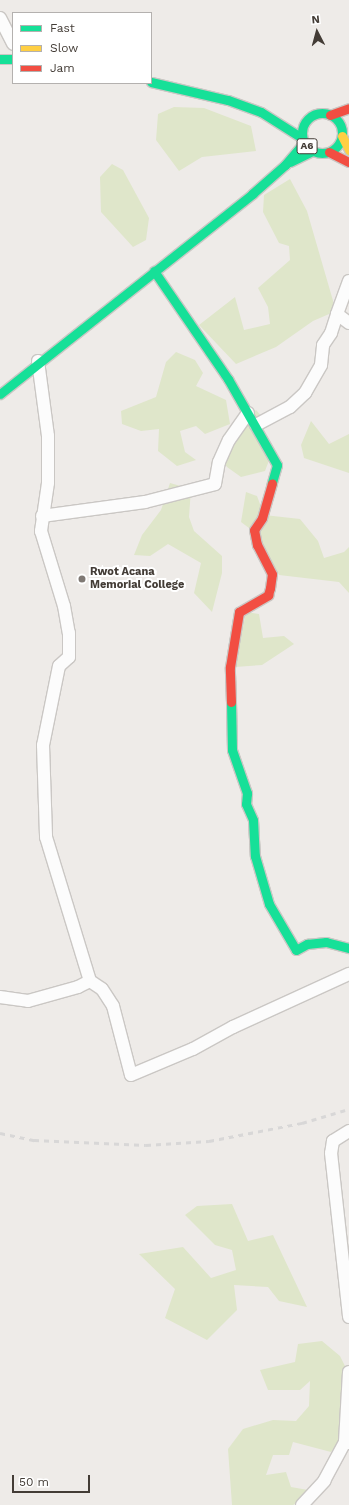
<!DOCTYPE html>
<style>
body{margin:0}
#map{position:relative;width:349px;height:1505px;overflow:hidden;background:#eeebe8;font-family:"Work Sans",sans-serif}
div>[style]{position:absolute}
.green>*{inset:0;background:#dfe6ca}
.roads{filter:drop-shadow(1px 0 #cac7c4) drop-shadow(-1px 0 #cac7c4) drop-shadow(0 1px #cac7c4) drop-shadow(0 -1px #cac7c4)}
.street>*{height:12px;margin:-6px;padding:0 6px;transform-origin:6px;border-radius:6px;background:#fcfcfc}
.fast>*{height:9px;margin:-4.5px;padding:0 4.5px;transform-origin:4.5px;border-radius:4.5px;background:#16e098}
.fast>.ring{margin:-4.5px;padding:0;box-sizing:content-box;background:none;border:9px solid #16e098;border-radius:50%}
.slow>*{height:9px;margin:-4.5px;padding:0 4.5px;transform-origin:4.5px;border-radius:4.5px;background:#ffcf43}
.jam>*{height:9px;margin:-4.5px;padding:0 4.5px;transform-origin:4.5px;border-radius:4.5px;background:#f24e42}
.rail>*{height:3px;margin-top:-1.5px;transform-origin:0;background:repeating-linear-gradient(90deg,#d8d7d7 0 5px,transparent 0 10px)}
.dots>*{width:11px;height:11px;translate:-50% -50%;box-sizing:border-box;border:2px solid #fff;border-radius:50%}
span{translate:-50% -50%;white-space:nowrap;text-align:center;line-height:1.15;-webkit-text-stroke:4px #fff;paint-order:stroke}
.shield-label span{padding:1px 3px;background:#fff;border:1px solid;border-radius:3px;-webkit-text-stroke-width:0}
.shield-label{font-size:10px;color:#433c36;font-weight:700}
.poi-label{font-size:11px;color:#433c36;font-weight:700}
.left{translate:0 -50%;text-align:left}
.legend{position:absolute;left:12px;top:12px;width:140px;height:72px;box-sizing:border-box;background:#fff;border:1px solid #b4b1af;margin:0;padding:5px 7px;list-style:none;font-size:12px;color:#433c36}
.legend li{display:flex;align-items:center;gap:8px;height:20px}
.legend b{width:20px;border:1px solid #b4b1af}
.north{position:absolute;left:297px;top:12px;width:40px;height:40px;-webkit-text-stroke:3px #fff;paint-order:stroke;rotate:354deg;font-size:11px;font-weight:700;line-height:16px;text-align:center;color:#433c36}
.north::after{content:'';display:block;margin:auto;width:14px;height:18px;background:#433c36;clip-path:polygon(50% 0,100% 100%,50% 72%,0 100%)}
.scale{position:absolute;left:12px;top:1475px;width:78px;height:18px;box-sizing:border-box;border:2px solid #433c36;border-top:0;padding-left:5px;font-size:12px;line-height:14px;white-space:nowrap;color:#433c36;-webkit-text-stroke:3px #fff;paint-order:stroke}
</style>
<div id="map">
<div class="green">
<div style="clip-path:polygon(174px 107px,204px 108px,251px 126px,256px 151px,202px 157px,179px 171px,156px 140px,158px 114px)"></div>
<div style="clip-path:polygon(112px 164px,123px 170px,149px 218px,146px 240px,133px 247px,101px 212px,100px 177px)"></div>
<div style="clip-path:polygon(290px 179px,307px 211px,336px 311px,313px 321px,276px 347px,236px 364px,199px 325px,235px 297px,244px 330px,270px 324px,268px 307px,258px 288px,290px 260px,289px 246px,279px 243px,263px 212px,264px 195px)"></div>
<div style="clip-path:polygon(176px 352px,195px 360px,203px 373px,196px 386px,226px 400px,230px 424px,205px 434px,196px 426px,180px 431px,185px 452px,196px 460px,177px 466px,158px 451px,159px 429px,141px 431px,122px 424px,121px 411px,156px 397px,166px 362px)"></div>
<div style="clip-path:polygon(256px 410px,265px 420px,258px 437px,270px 458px,265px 471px,241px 477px,227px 467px,220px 457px,239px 427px)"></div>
<div style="clip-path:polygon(311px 421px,329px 444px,349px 434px,349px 473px,304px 458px,301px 445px)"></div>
<div style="clip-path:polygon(170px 483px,191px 489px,189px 517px,194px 531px,222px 556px,222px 573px,212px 612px,194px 593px,201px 563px,168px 544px,150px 556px,134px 555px,142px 535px,161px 510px)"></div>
<div style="clip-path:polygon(246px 492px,257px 496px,264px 515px,300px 519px,318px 541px,324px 558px,344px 552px,349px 547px,349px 593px,339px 582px,279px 575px,253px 531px,241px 522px)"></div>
<div style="clip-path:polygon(246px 612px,259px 614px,263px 638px,284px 636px,294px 644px,262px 665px,235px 667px)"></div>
<div style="clip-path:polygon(232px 1204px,248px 1241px,273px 1235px,307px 1307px,279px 1301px,268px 1287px,234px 1285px,237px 1310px,207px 1340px,165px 1318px,175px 1289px,139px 1254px,183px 1247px,211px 1278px,236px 1270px,232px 1250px,215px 1245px,185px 1215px,197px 1206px)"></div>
<div style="clip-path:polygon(322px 1341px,340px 1356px,347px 1370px,347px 1432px,331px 1452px,293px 1442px,289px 1455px,273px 1455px,266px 1475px,286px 1472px,291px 1487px,308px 1490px,297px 1503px,293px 1505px,232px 1505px,228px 1449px,243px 1429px,273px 1420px,296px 1421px,309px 1406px,310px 1381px,300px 1390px,268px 1390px,260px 1370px,295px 1362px,298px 1344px)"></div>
</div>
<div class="roads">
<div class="street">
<div style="left:0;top:18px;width:29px;rotate:63deg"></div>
<div style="left:349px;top:281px;width:35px;rotate:110deg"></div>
<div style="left:337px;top:314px;width:15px;rotate:37deg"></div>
<div style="left:38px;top:361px;width:76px;rotate:82.4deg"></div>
<div style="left:48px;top:436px;width:47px;rotate:90deg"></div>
<div style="left:48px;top:483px;width:49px;rotate:98.3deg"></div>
<div style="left:41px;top:531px;width:78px;rotate:73deg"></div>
<div style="left:64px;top:606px;width:27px;rotate:80deg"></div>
<div style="left:69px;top:633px;width:24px;rotate:90deg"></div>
<div style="left:69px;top:657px;width:13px;rotate:138deg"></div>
<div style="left:59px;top:666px;width:81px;rotate:101.4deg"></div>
<div style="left:43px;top:745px;width:92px;rotate:88.1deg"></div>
<div style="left:46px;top:837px;width:151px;rotate:73deg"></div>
<div style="left:256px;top:425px;width:38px;rotate:-28deg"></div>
<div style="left:290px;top:407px;width:21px;rotate:-43deg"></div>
<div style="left:305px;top:393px;width:32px;rotate:-60deg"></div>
<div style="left:321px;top:365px;width:20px;rotate:-84deg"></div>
<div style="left:323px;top:345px;width:14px;rotate:-56deg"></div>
<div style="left:331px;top:333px;width:20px;rotate:-72deg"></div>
<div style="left:42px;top:516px;width:104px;rotate:-7.7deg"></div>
<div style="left:145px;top:502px;width:72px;rotate:-14.4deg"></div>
<div style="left:215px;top:484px;width:22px;rotate:-80deg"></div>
<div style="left:219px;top:462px;width:24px;rotate:-66deg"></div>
<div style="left:229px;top:440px;width:33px;rotate:-55deg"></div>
<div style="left:0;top:997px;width:28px;rotate:8deg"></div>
<div style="left:28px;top:1001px;width:52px;rotate:-15.6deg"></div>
<div style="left:78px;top:987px;width:13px;rotate:-27deg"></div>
<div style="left:90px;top:981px;width:14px;rotate:34deg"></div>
<div style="left:102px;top:989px;width:20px;rotate:57deg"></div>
<div style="left:113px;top:1006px;width:71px;rotate:75.4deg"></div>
<div style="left:131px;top:1075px;width:67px;rotate:-22.8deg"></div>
<div style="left:193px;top:1049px;width:46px;rotate:-28.8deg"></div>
<div style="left:233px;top:1027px;width:128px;rotate:-24.6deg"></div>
<div style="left:349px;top:1131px;width:19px;rotate:148deg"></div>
<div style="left:333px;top:1141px;width:12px;rotate:99deg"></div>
<div style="left:331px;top:1153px;width:165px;rotate:83.7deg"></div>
<div style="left:349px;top:1372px;width:70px;rotate:93.3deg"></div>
<div style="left:345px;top:1442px;width:4px;rotate:14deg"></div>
<div style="left:302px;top:1505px;width:33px;rotate:-47deg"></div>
<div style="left:324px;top:1481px;width:44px;rotate:-61.7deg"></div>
</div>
<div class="fast">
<div style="left:0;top:59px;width:13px"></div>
<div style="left:151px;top:82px;width:79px;rotate:13.2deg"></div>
<div style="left:228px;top:100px;width:35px;rotate:20deg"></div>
<div style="left:261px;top:112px;width:49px;rotate:32.4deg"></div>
<div class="ring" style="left:302px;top:113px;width:31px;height:31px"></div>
<div style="left:290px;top:162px;width:25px;rotate:-26deg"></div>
<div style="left:154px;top:271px;width:131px;rotate:55.6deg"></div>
<div style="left:228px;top:379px;width:99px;rotate:60.3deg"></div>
<div style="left:277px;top:465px;width:19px;rotate:106deg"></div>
<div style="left:0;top:394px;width:322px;rotate:-38.4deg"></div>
<div style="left:252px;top:194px;width:44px;rotate:-41.3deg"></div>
<div style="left:285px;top:165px;width:30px;rotate:-50deg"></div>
<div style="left:231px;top:702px;width:48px;rotate:88.8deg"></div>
<div style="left:232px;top:750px;width:46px;rotate:70.8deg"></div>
<div style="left:247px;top:793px;width:11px;rotate:95deg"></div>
<div style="left:246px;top:804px;width:17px;rotate:66deg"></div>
<div style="left:253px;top:820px;width:36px;rotate:87deg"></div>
<div style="left:255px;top:856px;width:50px;rotate:73.7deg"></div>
<div style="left:269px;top:904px;width:53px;rotate:59.6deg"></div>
<div style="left:296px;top:950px;width:13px;rotate:-29deg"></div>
<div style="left:307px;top:944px;width:19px;rotate:-6deg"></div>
<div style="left:326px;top:942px;width:24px;rotate:15deg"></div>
</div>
<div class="slow">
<div style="left:342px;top:136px;width:16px;rotate:63deg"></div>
</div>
<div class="jam">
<div style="left:330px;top:115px;width:20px;rotate:-20deg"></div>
<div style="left:329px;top:152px;width:22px;rotate:27deg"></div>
<div style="left:231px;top:702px;width:35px;rotate:-92deg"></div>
<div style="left:230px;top:667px;width:56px;rotate:-80.7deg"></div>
<div style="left:239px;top:612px;width:34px;rotate:-30deg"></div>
<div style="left:268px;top:595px;width:7px;rotate:-74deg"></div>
<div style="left:270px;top:588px;width:14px;rotate:-82deg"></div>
<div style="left:272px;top:574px;width:33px;rotate:-117deg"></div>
<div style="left:257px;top:545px;width:15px;rotate:-101deg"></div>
<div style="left:254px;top:530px;width:14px;rotate:-56deg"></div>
<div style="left:262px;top:518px;width:36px;rotate:-74deg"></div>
</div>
</div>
<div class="rail">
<div style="left:0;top:1133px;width:35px;rotate:12deg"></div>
<div style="left:34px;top:1140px;width:112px;rotate:2.6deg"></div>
<div style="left:146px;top:1145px;width:63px;rotate:-3.6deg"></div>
<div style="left:209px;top:1141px;width:95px;rotate:-11deg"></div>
<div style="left:302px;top:1123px;width:49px;rotate:-16.6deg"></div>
</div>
<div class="dots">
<div style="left:82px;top:579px;background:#7f7974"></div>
</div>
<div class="shield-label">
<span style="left:307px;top:146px">A6</span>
</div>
<div class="poi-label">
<span class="left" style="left:90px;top:579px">Rwot Acana<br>Memorial College</span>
</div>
<ul class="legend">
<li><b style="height:5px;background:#16e098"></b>Fast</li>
<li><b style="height:5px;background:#ffcf43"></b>Slow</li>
<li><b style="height:5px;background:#f24e42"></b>Jam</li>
</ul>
<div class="north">N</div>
<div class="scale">50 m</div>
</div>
